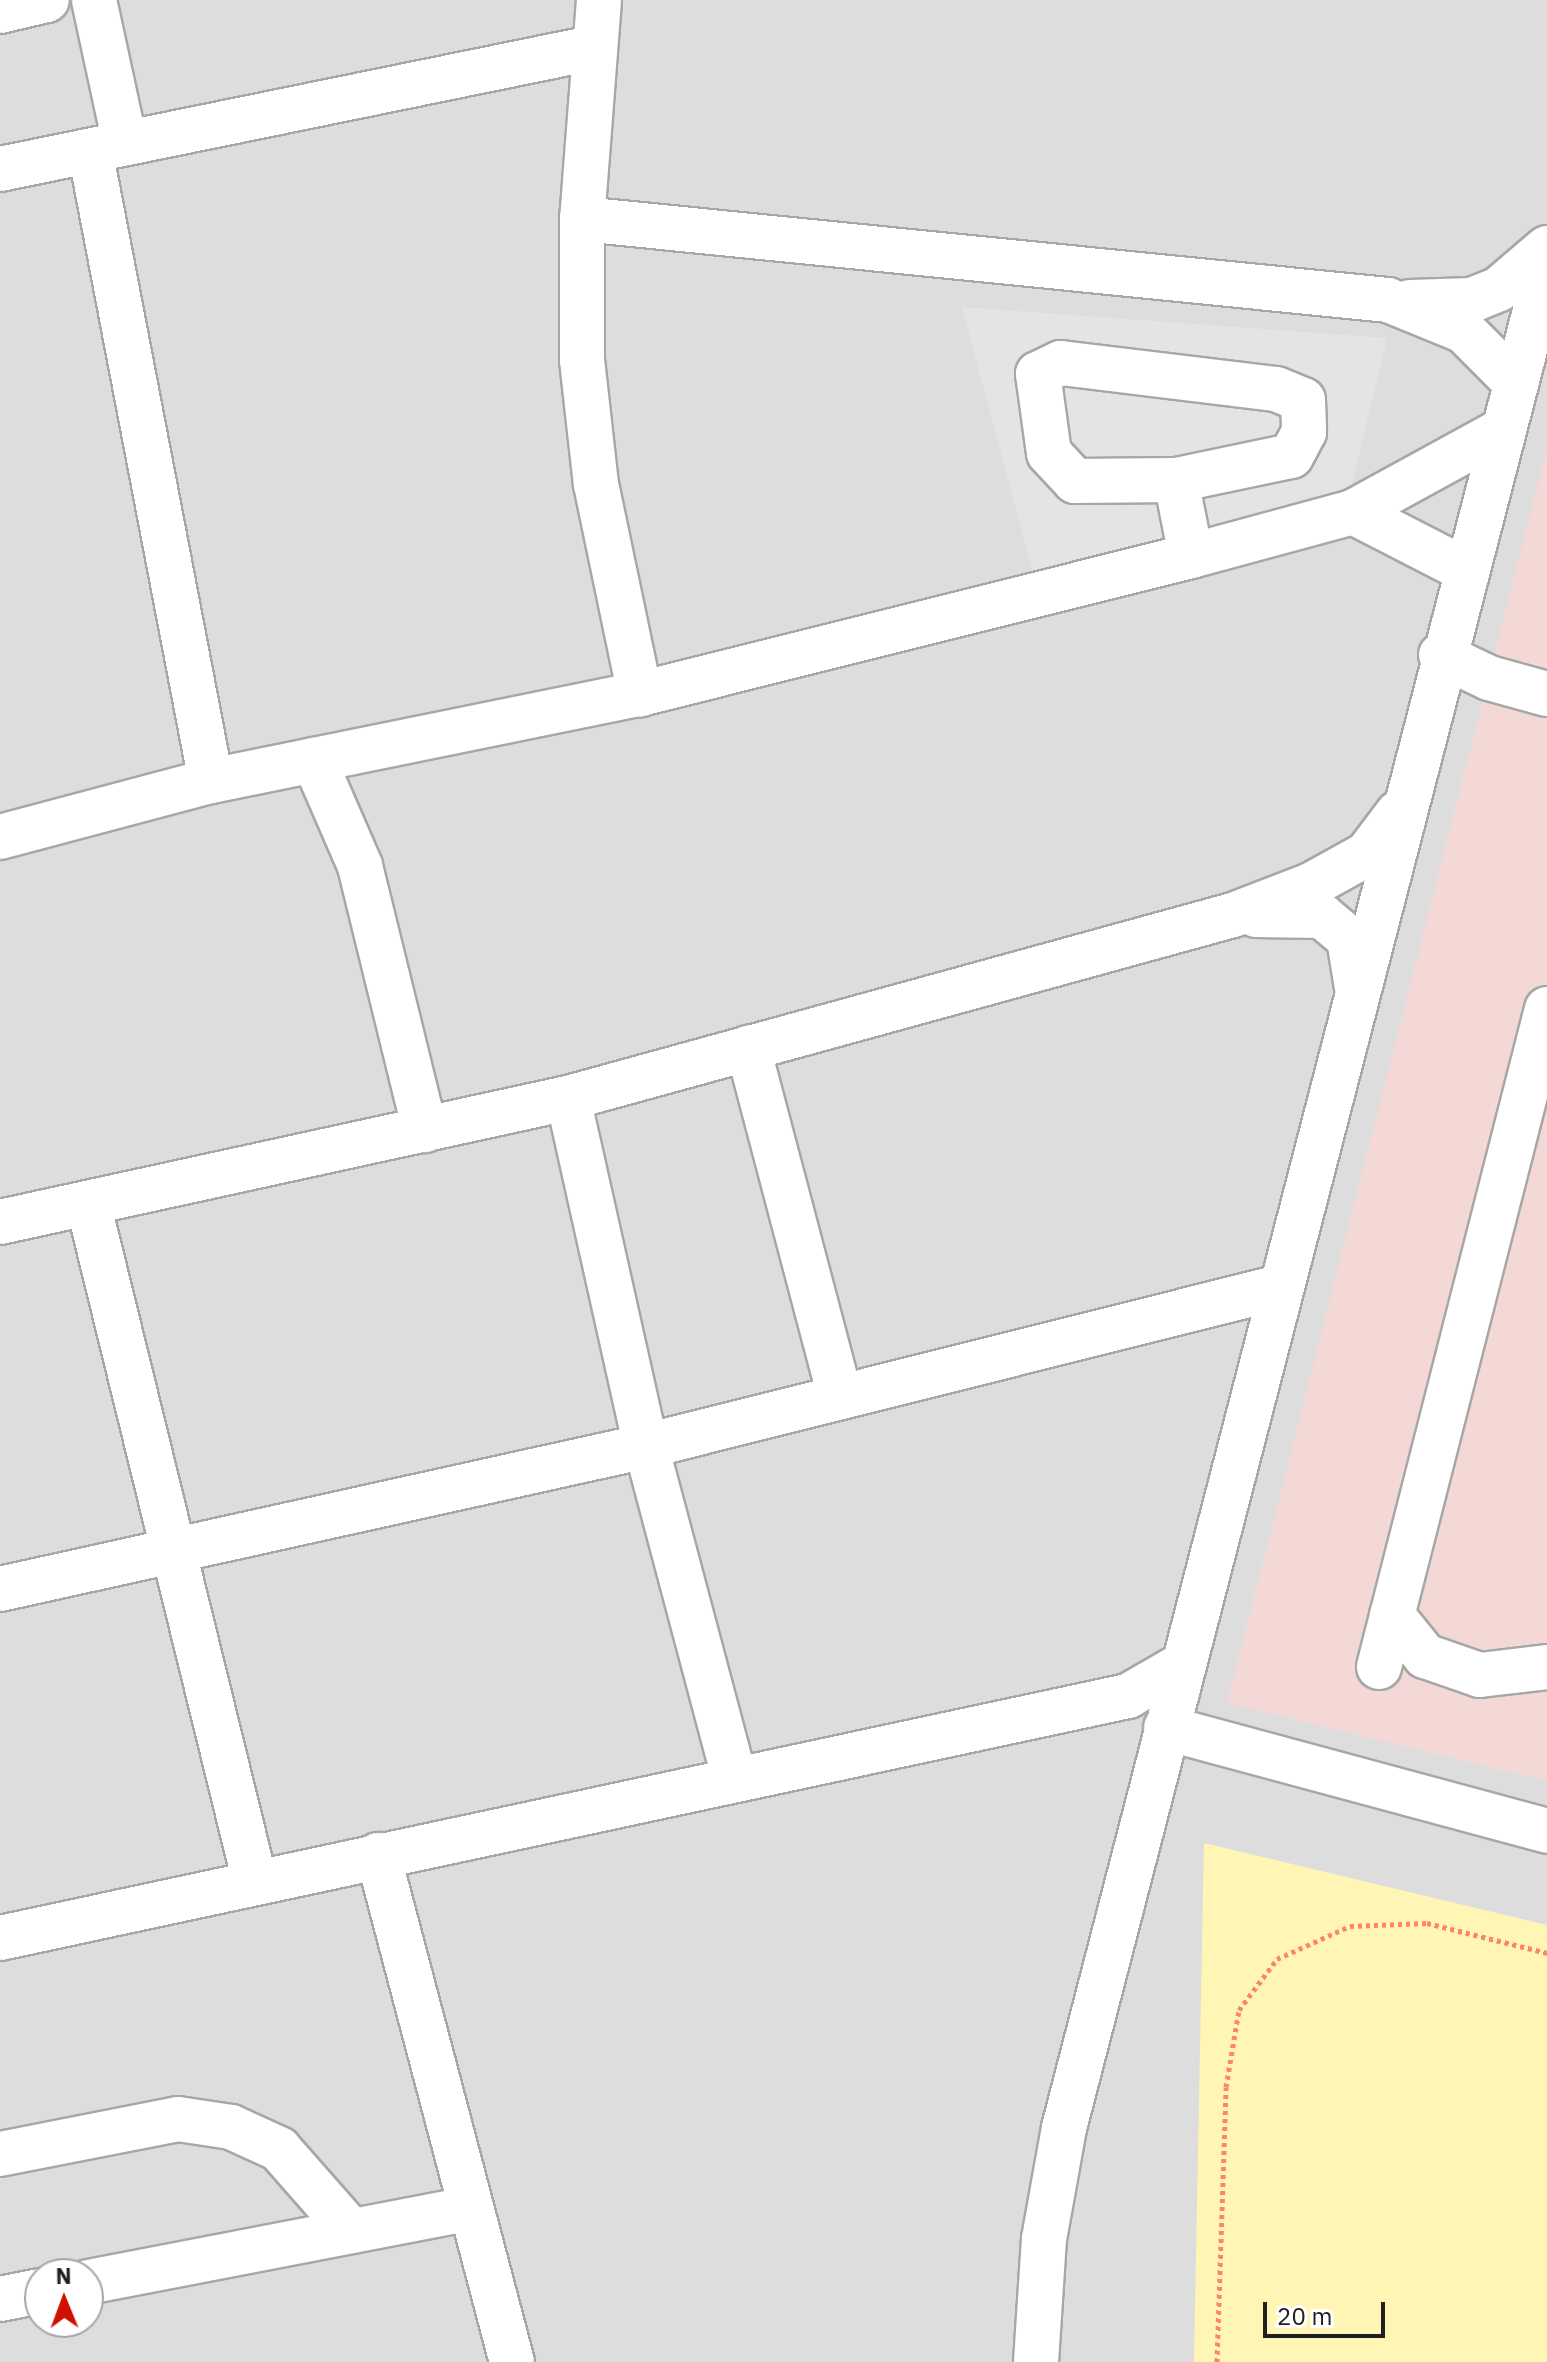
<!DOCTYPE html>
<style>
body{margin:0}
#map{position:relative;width:1547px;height:2362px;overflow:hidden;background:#f1eee6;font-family:"IBM Plex Sans",sans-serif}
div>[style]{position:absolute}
.residential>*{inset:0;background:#dedddd}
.commercial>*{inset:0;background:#f3d8d5}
.sand>*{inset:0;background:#fff6b6}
.parking>*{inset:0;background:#e4e4e4}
.path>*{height:5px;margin-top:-2.5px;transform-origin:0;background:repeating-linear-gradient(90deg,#ff8569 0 4px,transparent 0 8px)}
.roads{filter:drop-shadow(2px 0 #a7a7a7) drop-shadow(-2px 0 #a7a7a7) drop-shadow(0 2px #a7a7a7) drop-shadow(0 -2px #a7a7a7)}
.minor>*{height:44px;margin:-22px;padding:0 22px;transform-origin:22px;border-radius:22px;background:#fff}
span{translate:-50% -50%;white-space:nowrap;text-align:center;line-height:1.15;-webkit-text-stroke:8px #fff;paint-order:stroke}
.north{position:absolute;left:24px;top:2258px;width:80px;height:80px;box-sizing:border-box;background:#fff;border:2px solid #a6a6a6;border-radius:50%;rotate:359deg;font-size:22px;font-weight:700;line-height:32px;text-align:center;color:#202020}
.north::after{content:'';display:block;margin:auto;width:28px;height:36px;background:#d01100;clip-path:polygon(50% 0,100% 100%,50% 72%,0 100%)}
.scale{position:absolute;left:1263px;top:2302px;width:122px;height:36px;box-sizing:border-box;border:4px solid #202020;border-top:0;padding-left:10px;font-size:24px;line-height:28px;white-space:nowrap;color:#202020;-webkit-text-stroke:6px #fff;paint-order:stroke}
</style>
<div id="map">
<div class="residential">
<div style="clip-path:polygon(evenodd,0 0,1547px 0,1547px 2362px,0 2362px,0 0,40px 2274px,88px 2274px,88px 2322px,40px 2322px,40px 2274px)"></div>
</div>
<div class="commercial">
<div style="clip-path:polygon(1547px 448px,1547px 1781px,1227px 1703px)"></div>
</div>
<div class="sand">
<div style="clip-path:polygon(1204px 1843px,1547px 1925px,1547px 2362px,1194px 2362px)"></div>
</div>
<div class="parking">
<div style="clip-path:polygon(962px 307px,1387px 338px,1351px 489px,1033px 573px)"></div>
</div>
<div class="path">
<div style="left:1217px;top:2362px;width:275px;rotate:-88.1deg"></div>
<div style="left:1226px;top:2087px;width:78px;rotate:-80.4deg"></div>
<div style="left:1239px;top:2010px;width:64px;rotate:-53.3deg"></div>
<div style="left:1277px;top:1959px;width:80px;rotate:-24.3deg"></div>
<div style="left:1350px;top:1926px;width:77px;rotate:-2.2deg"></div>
<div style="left:1427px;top:1923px;width:124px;rotate:14deg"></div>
</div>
<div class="roads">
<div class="minor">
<div style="left:94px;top:0;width:146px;rotate:77.8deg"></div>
<div style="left:599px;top:0;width:220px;rotate:94.4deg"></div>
<div style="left:582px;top:219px;width:141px;rotate:90deg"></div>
<div style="left:582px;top:360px;width:125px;rotate:83.6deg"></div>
<div style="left:596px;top:484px;width:215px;rotate:78.2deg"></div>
<div style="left:0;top:11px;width:48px;rotate:-13.2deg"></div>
<div style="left:0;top:169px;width:604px;rotate:-11.55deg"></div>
<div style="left:582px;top:219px;width:810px;rotate:5.74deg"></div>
<div style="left:1388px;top:300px;width:82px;rotate:22.2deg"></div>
<div style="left:1464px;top:331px;width:74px;rotate:45deg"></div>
<div style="left:1410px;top:302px;width:62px;rotate:-1.8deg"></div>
<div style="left:1472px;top:300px;width:29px;rotate:-22deg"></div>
<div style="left:1499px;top:289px;width:63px;rotate:-40.5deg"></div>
<div style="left:1176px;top:480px;width:101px;rotate:179.4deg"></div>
<div style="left:1075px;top:481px;width:38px;rotate:-133deg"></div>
<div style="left:1049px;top:453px;width:80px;rotate:-97.9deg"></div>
<div style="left:1038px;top:374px;width:25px;rotate:-26deg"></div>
<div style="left:1061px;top:363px;width:217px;rotate:6.9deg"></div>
<div style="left:1276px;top:389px;width:29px;rotate:22deg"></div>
<div style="left:1303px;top:400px;width:32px;rotate:88deg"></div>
<div style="left:1304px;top:432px;width:27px;rotate:118deg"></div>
<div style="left:1291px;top:456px;width:117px;rotate:168.2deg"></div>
<div style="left:1176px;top:480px;width:77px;rotate:78.8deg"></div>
<div style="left:1353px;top:512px;width:125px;rotate:27.2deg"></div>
<div style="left:1441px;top:655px;width:53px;rotate:25.6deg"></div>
<div style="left:1489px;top:678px;width:60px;rotate:15.4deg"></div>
<div style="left:314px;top:760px;width:116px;rotate:66.5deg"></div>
<div style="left:360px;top:866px;width:272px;rotate:76.2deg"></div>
<div style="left:211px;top:781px;width:438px;rotate:-11.5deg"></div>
<div style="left:640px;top:694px;width:568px;rotate:-14.06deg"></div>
<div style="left:1191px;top:556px;width:168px;rotate:-15.2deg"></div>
<div style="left:1353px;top:512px;width:171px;rotate:-28.7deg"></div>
<div style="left:0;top:837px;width:218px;rotate:-14.9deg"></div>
<div style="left:211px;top:781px;width:642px;rotate:-100.86deg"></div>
<div style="left:1256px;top:915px;width:66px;rotate:0.9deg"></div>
<div style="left:1322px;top:916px;width:35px;rotate:40deg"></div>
<div style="left:1349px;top:939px;width:50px;rotate:80.7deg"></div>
<div style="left:748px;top:1048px;width:361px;rotate:75.2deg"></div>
<div style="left:568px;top:1098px;width:357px;rotate:77.4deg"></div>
<div style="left:646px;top:1446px;width:342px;rotate:75.1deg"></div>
<div style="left:88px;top:1203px;width:699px;rotate:76.18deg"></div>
<div style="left:0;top:1222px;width:581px;rotate:-12.32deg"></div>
<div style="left:568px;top:1098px;width:690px;rotate:-15.39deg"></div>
<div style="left:1233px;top:915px;width:84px;rotate:-21deg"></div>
<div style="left:1311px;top:885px;width:64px;rotate:-29deg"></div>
<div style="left:1367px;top:854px;width:51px;rotate:-52.9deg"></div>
<div style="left:0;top:1589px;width:662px;rotate:-12.48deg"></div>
<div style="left:646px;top:1446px;width:654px;rotate:-14.08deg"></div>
<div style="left:1392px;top:1615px;width:53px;rotate:51.2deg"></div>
<div style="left:1425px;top:1656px;width:58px;rotate:19.1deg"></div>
<div style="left:1480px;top:1675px;width:67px;rotate:-6.8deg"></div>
<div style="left:1379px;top:1667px;width:679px;rotate:-75.68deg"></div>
<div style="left:1166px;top:1728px;width:395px;rotate:15.1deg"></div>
<div style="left:378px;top:1855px;width:524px;rotate:75.2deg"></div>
<div style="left:0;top:1938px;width:1154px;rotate:-12.11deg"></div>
<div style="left:1128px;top:1696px;width:62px;rotate:-29.9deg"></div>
<div style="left:0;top:2154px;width:181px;rotate:-11.1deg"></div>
<div style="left:178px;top:2119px;width:54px;rotate:8.6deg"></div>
<div style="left:231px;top:2127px;width:53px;rotate:24.6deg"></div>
<div style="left:279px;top:2149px;width:109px;rotate:48.7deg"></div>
<div style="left:88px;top:2282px;width:390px;rotate:-10.9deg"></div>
<div style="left:0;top:2299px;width:41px;rotate:-11.3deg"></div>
<div style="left:1036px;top:2362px;width:123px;rotate:-86.3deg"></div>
<div style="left:1044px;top:2239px;width:113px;rotate:-79.8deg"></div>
<div style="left:1064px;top:2128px;width:1925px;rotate:-75.47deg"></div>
</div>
</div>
<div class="north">N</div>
<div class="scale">20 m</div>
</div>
